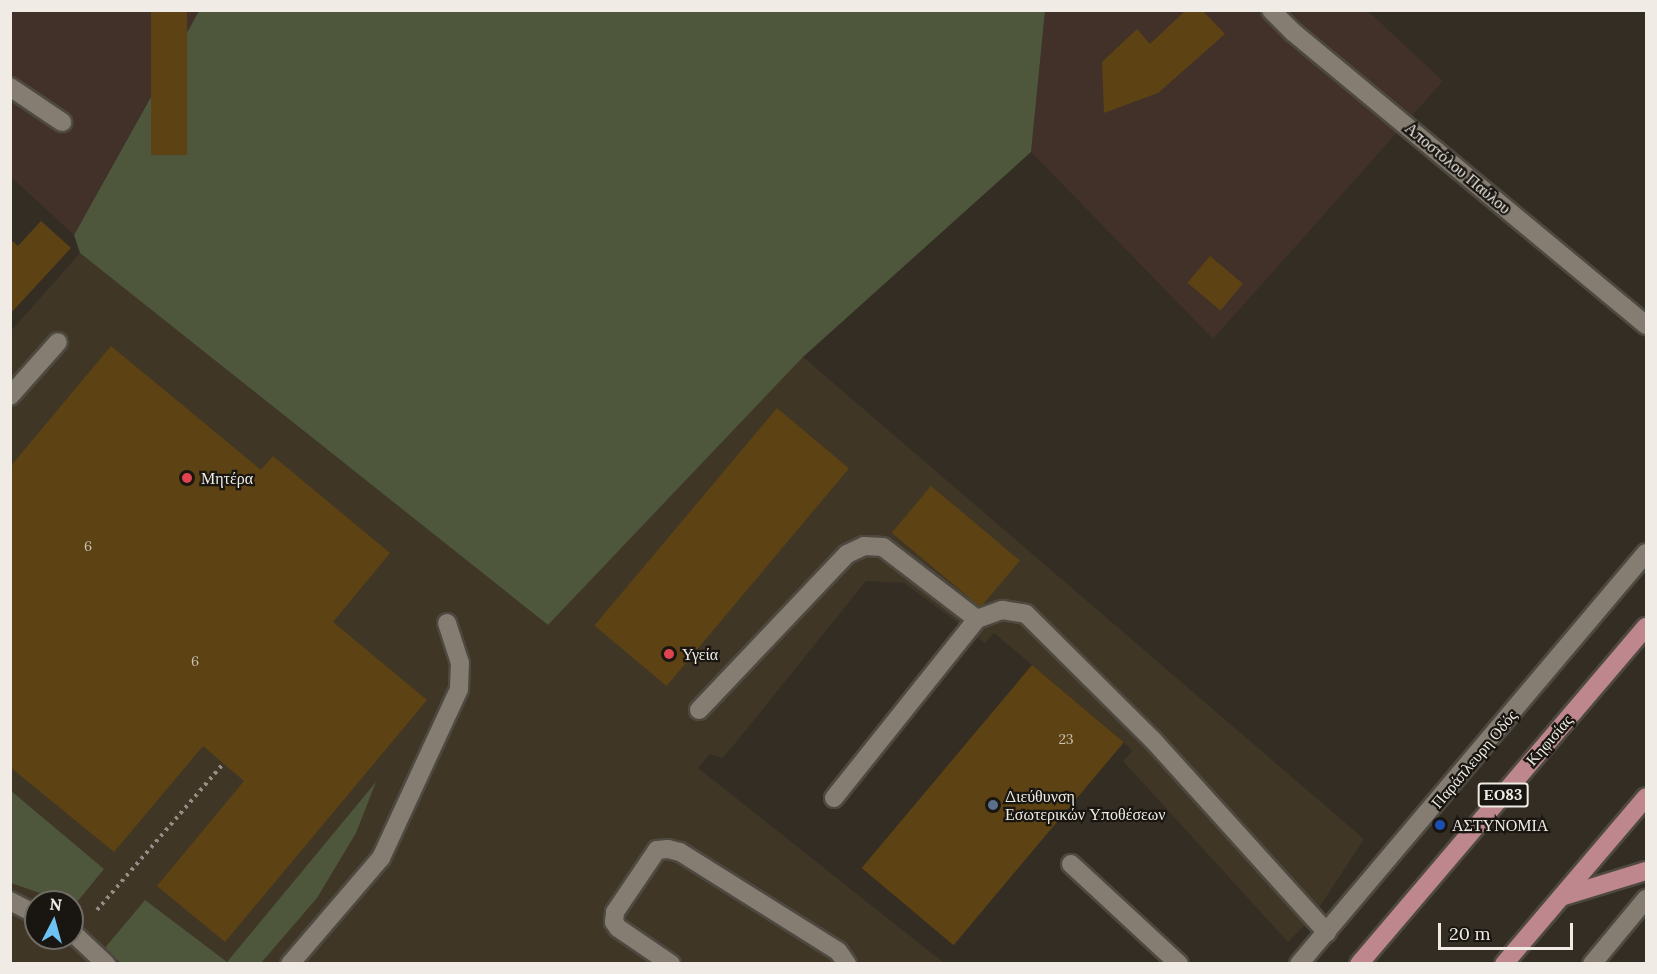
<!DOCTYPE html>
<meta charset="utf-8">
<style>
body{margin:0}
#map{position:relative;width:1657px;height:974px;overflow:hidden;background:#342d23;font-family:Lora,serif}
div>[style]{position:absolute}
.industrial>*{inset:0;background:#423128}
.built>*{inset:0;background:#403626}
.green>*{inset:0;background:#4e573c}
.building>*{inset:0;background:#5d4214;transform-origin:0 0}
.path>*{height:4px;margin-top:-2px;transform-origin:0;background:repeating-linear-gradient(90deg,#948e86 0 3px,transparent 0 7.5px)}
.roads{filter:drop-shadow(2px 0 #4e4940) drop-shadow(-2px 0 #4e4940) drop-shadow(0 2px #4e4940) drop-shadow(0 -2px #4e4940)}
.minor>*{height:18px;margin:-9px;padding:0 9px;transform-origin:9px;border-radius:9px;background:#857d72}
.major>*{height:18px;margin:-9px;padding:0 9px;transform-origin:9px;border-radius:9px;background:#be878d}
.dots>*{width:16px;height:16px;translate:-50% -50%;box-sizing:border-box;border:3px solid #191611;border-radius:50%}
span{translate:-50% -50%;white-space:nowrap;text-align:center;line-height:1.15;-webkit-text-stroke:4.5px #191611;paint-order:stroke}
.number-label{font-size:14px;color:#cbc2b1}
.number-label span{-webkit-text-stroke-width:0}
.shield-label span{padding:2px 4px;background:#191611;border:2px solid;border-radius:4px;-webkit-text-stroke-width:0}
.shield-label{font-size:15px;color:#f0ece5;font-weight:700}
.street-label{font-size:16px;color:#f0ece5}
.poi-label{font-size:16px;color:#f0ece5}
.left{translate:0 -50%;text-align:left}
.frame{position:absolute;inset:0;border:12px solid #f0ece5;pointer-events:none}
.north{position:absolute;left:24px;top:890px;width:60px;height:60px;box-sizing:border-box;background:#191611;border:2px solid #6f6c66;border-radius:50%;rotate:6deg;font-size:16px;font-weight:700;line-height:24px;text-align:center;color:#f0ece5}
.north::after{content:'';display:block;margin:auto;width:21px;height:27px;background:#6dc2f3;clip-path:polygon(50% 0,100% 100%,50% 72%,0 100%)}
.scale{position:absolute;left:1438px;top:923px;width:135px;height:27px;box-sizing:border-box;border:3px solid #f0ece5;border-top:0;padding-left:8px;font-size:18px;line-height:21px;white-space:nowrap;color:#f0ece5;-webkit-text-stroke:4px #191611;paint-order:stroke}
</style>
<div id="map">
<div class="industrial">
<div style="clip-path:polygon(10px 11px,199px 11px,74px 235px,11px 177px)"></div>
<div style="clip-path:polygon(1045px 11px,1368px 11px,1443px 81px,1213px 339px,1031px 152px)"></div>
</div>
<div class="built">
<div style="clip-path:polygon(evenodd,80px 253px,548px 625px,803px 357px,1364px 839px,1313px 917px,1288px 942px,1123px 761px,1132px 751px,1124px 742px,994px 633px,985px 643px,904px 583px,866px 581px,733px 746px,722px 758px,710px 754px,698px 768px,944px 963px,11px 964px,11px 331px,80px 253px,36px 902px,72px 902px,72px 938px,36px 938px,36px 902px)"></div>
</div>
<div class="green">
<div style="clip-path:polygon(199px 11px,199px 10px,1045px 11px,1031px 152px,803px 357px,548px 625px,80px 253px,74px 235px)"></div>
<div style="clip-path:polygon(376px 782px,356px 833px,317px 898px,261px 963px,121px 963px,104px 949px,145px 900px,227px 962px)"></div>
<div style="clip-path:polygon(10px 790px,104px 869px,72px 908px,72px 902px,55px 902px,43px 894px,11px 883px)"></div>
</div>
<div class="building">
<div style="left:151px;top:10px;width:36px;height:145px"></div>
<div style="clip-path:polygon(1186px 10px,1202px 10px,1225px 34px,1158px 93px,1104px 113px,1102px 62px,1137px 29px,1150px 44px)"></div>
<div style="clip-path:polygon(41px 221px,71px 248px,10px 314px,10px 239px,18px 246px)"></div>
<div style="left:1210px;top:256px;width:43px;height:35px;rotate:40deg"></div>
<div style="clip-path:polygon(111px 346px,261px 470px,273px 456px,390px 553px,333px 622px,427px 700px,225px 942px,157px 886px,244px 781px,203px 746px,114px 852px,10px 767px,10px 467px)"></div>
<div style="left:777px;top:408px;width:94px;height:284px;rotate:40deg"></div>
<div style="left:931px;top:486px;width:116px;height:61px;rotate:40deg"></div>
<div style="left:1032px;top:665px;width:120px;height:265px;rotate:40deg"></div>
</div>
<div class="path">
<div style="left:97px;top:910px;width:193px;rotate:-49.2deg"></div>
</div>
<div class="roads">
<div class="minor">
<div style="left:1271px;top:10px;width:31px;rotate:45deg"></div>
<div style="left:1293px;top:32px;width:459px;rotate:39.7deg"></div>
<div style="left:10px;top:87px;width:63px;rotate:33.9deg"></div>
<div style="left:10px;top:396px;width:72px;rotate:-48.4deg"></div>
<div style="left:699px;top:710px;width:215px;rotate:-46.5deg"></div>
<div style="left:847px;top:554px;width:19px;rotate:-25deg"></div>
<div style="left:864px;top:546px;width:19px;rotate:3deg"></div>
<div style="left:883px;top:547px;width:118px;rotate:37.5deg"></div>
<div style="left:834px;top:798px;width:229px;rotate:-51.4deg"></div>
<div style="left:977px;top:619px;width:27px;rotate:-20deg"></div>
<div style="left:1002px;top:610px;width:24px;rotate:9deg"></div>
<div style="left:1026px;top:614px;width:177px;rotate:44.8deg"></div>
<div style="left:1152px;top:739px;width:261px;rotate:47.9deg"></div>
<div style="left:1071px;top:864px;width:147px;rotate:42.8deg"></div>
<div style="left:10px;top:901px;width:29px;rotate:27deg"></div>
<div style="left:72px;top:932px;width:47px;rotate:43.3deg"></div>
<div style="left:290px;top:964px;width:140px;rotate:-49.4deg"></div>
<div style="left:381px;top:858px;width:186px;rotate:-65.2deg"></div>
<div style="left:459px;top:689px;width:26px;rotate:-88deg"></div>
<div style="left:460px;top:663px;width:42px;rotate:-108deg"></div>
<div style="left:671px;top:964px;width:64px;rotate:-145.8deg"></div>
<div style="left:618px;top:928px;width:7px;rotate:-124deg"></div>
<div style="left:614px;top:922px;width:10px;rotate:-84deg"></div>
<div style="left:615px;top:912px;width:75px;rotate:-55.9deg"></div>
<div style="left:657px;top:850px;width:11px;rotate:-5deg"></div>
<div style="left:668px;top:849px;width:12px;rotate:14deg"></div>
<div style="left:680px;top:852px;width:186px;rotate:32.1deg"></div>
<div style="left:838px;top:951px;width:16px;rotate:55deg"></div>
<div style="left:1299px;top:964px;width:538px;rotate:-49.83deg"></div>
<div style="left:1592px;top:964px;width:85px;rotate:-50.3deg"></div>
</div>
<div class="major">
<div style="left:1561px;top:897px;width:89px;rotate:-17deg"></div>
<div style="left:1359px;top:964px;width:443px;rotate:-49.6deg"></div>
<div style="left:1504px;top:964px;width:219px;rotate:-49.6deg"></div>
</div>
</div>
<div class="dots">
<div style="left:187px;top:478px;background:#e0444e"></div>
<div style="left:669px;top:654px;background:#e0444e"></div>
<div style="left:993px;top:805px;background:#5c6f8a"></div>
<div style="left:1440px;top:825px;background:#1a4fb4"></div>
</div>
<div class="number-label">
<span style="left:88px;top:546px">6</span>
<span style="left:195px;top:661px">6</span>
<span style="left:1066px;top:739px">23</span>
</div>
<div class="shield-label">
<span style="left:1503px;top:795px">ΕΟ83</span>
</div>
<div class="street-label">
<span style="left:1458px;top:168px;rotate:40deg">Αποστόλου Παύλου</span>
<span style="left:1549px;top:740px;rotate:-49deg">Κηφισίας</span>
<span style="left:1474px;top:759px;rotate:-50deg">Παράπλευρη Οδός</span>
</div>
<div class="poi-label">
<span class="left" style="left:201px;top:478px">Μητέρα</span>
<span class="left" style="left:682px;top:654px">Υγεία</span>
<span class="left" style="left:1005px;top:805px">Διεύθυνση<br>Εσωτερικών Υποθέσεων</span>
<span class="left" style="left:1452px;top:825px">ΑΣΤΥΝΟΜΙΑ</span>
</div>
<div class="frame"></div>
<div class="north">N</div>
<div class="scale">20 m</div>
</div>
